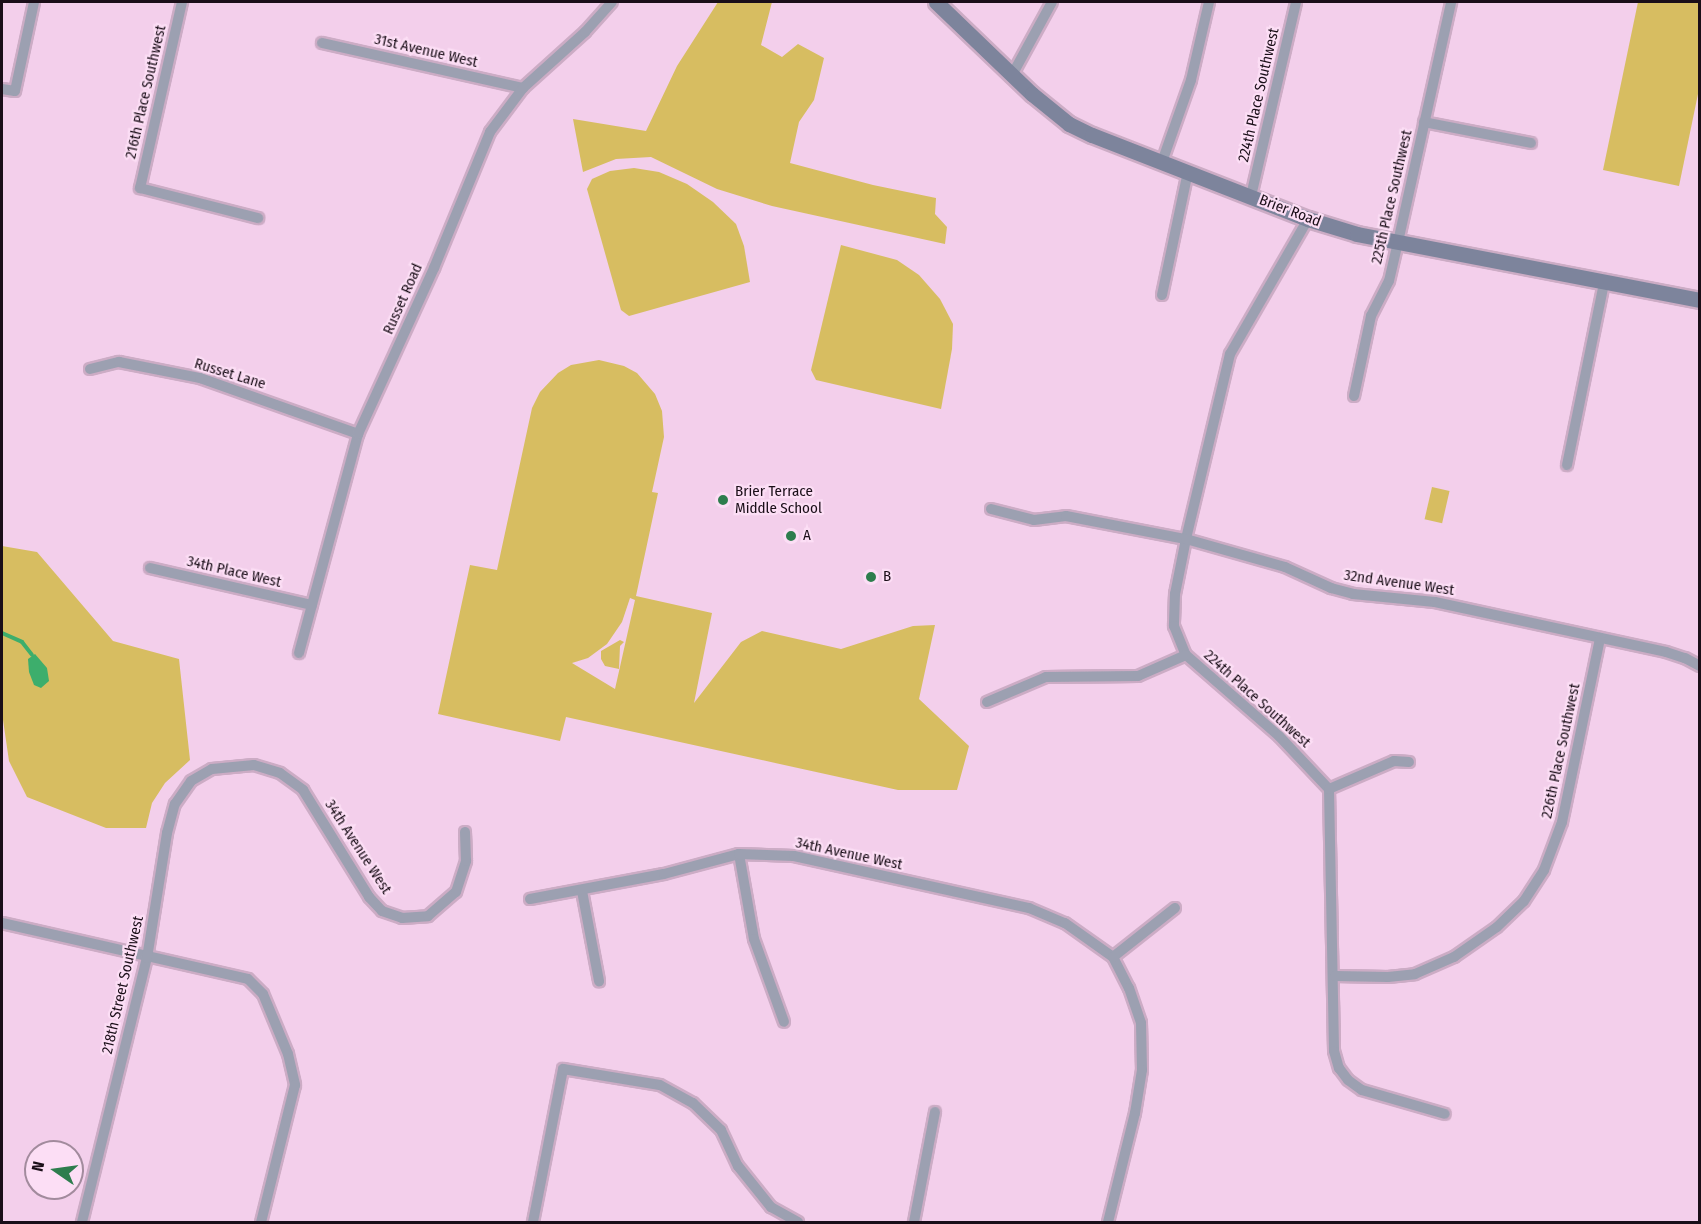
<!DOCTYPE html>
<style>
body{margin:0}
#map{position:relative;width:1701px;height:1224px;overflow:hidden;background:#f3cfeb;font-family:"Fira Sans Condensed",sans-serif}
div>[style]{position:absolute}
.green>*{inset:0;background:#d7bd61;transform-origin:0 0}
.water>*{inset:0;background:#3dae6c}
.stream>*{height:4px;margin:-2px;padding:0 2px;transform-origin:2px;border-radius:2px;background:#3dae6c}
.roads{filter:drop-shadow(2px 0 #ccacc5) drop-shadow(-2px 0 #ccacc5) drop-shadow(0 2px #ccacc5) drop-shadow(0 -2px #ccacc5)}
.street>*{height:10px;margin:-5px;padding:0 5px;transform-origin:5px;border-radius:5px;background:#9ca0b1}
.secondary>*{height:15px;margin:-7.5px;padding:0 7.5px;transform-origin:7.5px;border-radius:7.5px;background:#7d849c}
.dots>*{width:16px;height:16px;translate:-50% -50%;box-sizing:border-box;border:3px solid #fcdef5;border-radius:50%}
span{translate:-50% -50%;white-space:nowrap;text-align:center;line-height:1.15;-webkit-text-stroke:4.5px #fcdef5;paint-order:stroke}
.street-label{font-size:15px;color:#1a0e18}
.poi-label{font-size:15px;color:#1a0e18}
.left{translate:0 -50%;text-align:left}
.frame{position:absolute;inset:0;border:3px solid #1a0e18;pointer-events:none}
.north{position:absolute;left:24px;top:1140px;width:60px;height:60px;box-sizing:border-box;background:#fcdef5;border:2px solid #a28b9d;border-radius:50%;rotate:283deg;font-size:16px;font-weight:700;line-height:24px;text-align:center;color:#1a0e18}
.north::after{content:'';display:block;margin:auto;width:21px;height:27px;background:#2d7d4d;clip-path:polygon(50% 0,100% 100%,50% 72%,0 100%)}
</style>
<div id="map">
<div class="green">
<div style="clip-path:polygon(718px 2px,772px 2px,761px 45px,782px 57px,798px 44px,824px 58px,814px 100px,799px 122px,790px 163px,873px 185px,936px 198px,935px 214px,947px 227px,945px 244px,772px 206px,717px 189px,651px 157px,616px 159px,583px 172px,573px 119px,646px 131px,677px 66px)"></div>
<div style="clip-path:polygon(1638px 2px,1699px 2px,1699px 89px,1679px 186px,1603px 170px)"></div>
<div style="clip-path:polygon(634px 168px,659px 172px,687px 184px,713px 202px,736px 224px,744px 246px,750px 282px,629px 316px,621px 310px,587px 189px,592px 179px,610px 171px)"></div>
<div style="clip-path:polygon(841px 245px,897px 260px,919px 275px,940px 299px,953px 324px,952px 349px,941px 409px,816px 380px,811px 370px)"></div>
<div style="clip-path:polygon(evenodd,599px 360px,624px 366px,637px 373px,655px 394px,662px 411px,664px 437px,652px 492px,658px 493px,636px 596px,712px 613px,694px 703px,741px 642px,762px 631px,841px 649px,913px 626px,935px 625px,919px 699px,969px 746px,957px 790px,898px 790px,566px 717px,560px 741px,438px 714px,470px 565px,497px 570px,532px 408px,540px 392px,558px 373px,571px 365px,599px 360px,630px 598px,635px 600px,615px 689px,572px 663px,588px 658px,607px 644px,622px 622px,630px 598px)"></div>
<div style="left:1432px;top:487px;width:18px;height:33px;rotate:13deg"></div>
<div style="clip-path:polygon(2px 546px,37px 552px,113px 641px,179px 659px,190px 760px,165px 783px,152px 803px,146px 828px,106px 828px,27px 797px,9px 761px,2px 713px)"></div>
<div style="clip-path:polygon(620px 640px,624px 642px,620px 646px,619px 669px,605px 666px,601px 659px,601px 651px)"></div>
</div>
<div class="water">
<div style="clip-path:polygon(35px 654px,47px 668px,49px 681px,41px 688px,34px 685px,29px 672px,28px 659px)"></div>
</div>
<div class="stream">
<div style="left:2px;top:633px;width:22px;rotate:24deg"></div>
<div style="left:22px;top:642px;width:16px;rotate:52deg"></div>
</div>
<div class="roads">
<div class="street">
<div style="left:182px;top:2px;width:191px;rotate:102.7deg"></div>
<div style="left:140px;top:188px;width:122px;rotate:14.3deg"></div>
<div style="left:322px;top:43px;width:206px;rotate:12.6deg"></div>
<div style="left:1011px;top:77px;width:85px;rotate:-61.3deg"></div>
<div style="left:2px;top:89px;width:13px;rotate:9deg"></div>
<div style="left:15px;top:91px;width:91px;rotate:-77.9deg"></div>
<div style="left:1424px;top:122px;width:109px;rotate:11.1deg"></div>
<div style="left:1162px;top:162px;width:87px;rotate:-70.5deg"></div>
<div style="left:1191px;top:80px;width:80px;rotate:-77deg"></div>
<div style="left:1251px;top:196px;width:199px;rotate:-76.9deg"></div>
<div style="left:1308px;top:219px;width:156px;rotate:120deg"></div>
<div style="left:1230px;top:354px;width:190px;rotate:103.4deg"></div>
<div style="left:1186px;top:539px;width:56px;rotate:101.3deg"></div>
<div style="left:1175px;top:594px;width:32px;rotate:92deg"></div>
<div style="left:1174px;top:626px;width:31px;rotate:68deg"></div>
<div style="left:1186px;top:655px;width:123px;rotate:41.1deg"></div>
<div style="left:1279px;top:736px;width:73px;rotate:46.7deg"></div>
<div style="left:1329px;top:789px;width:262px;rotate:88.9deg"></div>
<div style="left:1334px;top:1051px;width:18px;rotate:74deg"></div>
<div style="left:1339px;top:1068px;width:15px;rotate:53deg"></div>
<div style="left:1348px;top:1080px;width:17px;rotate:36deg"></div>
<div style="left:1362px;top:1090px;width:86px;rotate:16.1deg"></div>
<div style="left:1162px;top:295px;width:126px;rotate:-78.1deg"></div>
<div style="left:90px;top:369px;width:30px;rotate:-14deg"></div>
<div style="left:119px;top:362px;width:83px;rotate:11.2deg"></div>
<div style="left:200px;top:378px;width:168px;rotate:19.5deg"></div>
<div style="left:1354px;top:396px;width:82px;rotate:-78deg"></div>
<div style="left:1371px;top:316px;width:39px;rotate:-63deg"></div>
<div style="left:1389px;top:281px;width:40px;rotate:-77deg"></div>
<div style="left:1398px;top:242px;width:246px;rotate:-77.5deg"></div>
<div style="left:1567px;top:465px;width:186px;rotate:-78.5deg"></div>
<div style="left:991px;top:509px;width:44px;rotate:14.3deg"></div>
<div style="left:1034px;top:520px;width:32px;rotate:-7deg"></div>
<div style="left:1066px;top:516px;width:122px;rotate:10.9deg"></div>
<div style="left:1186px;top:539px;width:103px;rotate:15.8deg"></div>
<div style="left:1285px;top:567px;width:51px;rotate:24.5deg"></div>
<div style="left:1331px;top:588px;width:23px;rotate:15deg"></div>
<div style="left:1353px;top:594px;width:82px;rotate:5.6deg"></div>
<div style="left:1435px;top:602px;width:236px;rotate:12.2deg"></div>
<div style="left:1666px;top:652px;width:20px;rotate:18deg"></div>
<div style="left:1685px;top:658px;width:17px;rotate:28deg"></div>
<div style="left:150px;top:568px;width:166px;rotate:12.9deg"></div>
<div style="left:299px;top:653px;width:227px;rotate:-74.9deg"></div>
<div style="left:358px;top:434px;width:183px;rotate:-65.4deg"></div>
<div style="left:434px;top:268px;width:147px;rotate:-67.6deg"></div>
<div style="left:490px;top:132px;width:55px;rotate:-53.1deg"></div>
<div style="left:523px;top:88px;width:84px;rotate:-42.1deg"></div>
<div style="left:585px;top:32px;width:40px;rotate:-48deg"></div>
<div style="left:987px;top:702px;width:64px;rotate:-23deg"></div>
<div style="left:1046px;top:677px;width:92px;rotate:-0.6deg"></div>
<div style="left:1138px;top:676px;width:52px;rotate:-23.6deg"></div>
<div style="left:1329px;top:789px;width:71px;rotate:-23.3deg"></div>
<div style="left:1394px;top:761px;width:15px;rotate:4deg"></div>
<div style="left:739px;top:854px;width:86px;rotate:80deg"></div>
<div style="left:754px;top:939px;width:88px;rotate:70.1deg"></div>
<div style="left:582px;top:891px;width:92px;rotate:79.3deg"></div>
<div style="left:530px;top:899px;width:136px;rotate:-10.6deg"></div>
<div style="left:664px;top:874px;width:78px;rotate:-14.9deg"></div>
<div style="left:739px;top:854px;width:55px;rotate:2.1deg"></div>
<div style="left:794px;top:856px;width:241px;rotate:12.5deg"></div>
<div style="left:1029px;top:908px;width:39px;rotate:23deg"></div>
<div style="left:1065px;top:923px;width:59px;rotate:35.3deg"></div>
<div style="left:1113px;top:957px;width:35px;rotate:63deg"></div>
<div style="left:1129px;top:988px;width:37px;rotate:71deg"></div>
<div style="left:1141px;top:1023px;width:47px;rotate:88.8deg"></div>
<div style="left:1142px;top:1070px;width:44px;rotate:99.2deg"></div>
<div style="left:1135px;top:1113px;width:112px;rotate:103.9deg"></div>
<div style="left:2px;top:923px;width:252px;rotate:12.8deg"></div>
<div style="left:248px;top:979px;width:21px;rotate:45deg"></div>
<div style="left:263px;top:994px;width:65px;rotate:67.4deg"></div>
<div style="left:288px;top:1054px;width:32px;rotate:77deg"></div>
<div style="left:295px;top:1085px;width:141px;rotate:103.9deg"></div>
<div style="left:1113px;top:957px;width:79px;rotate:-38.3deg"></div>
<div style="left:1335px;top:976px;width:53px;rotate:1.1deg"></div>
<div style="left:1388px;top:977px;width:27px;rotate:-6deg"></div>
<div style="left:1415px;top:974px;width:43px;rotate:-23.6deg"></div>
<div style="left:1454px;top:957px;width:52px;rotate:-34.9deg"></div>
<div style="left:1497px;top:927px;width:37px;rotate:-44deg"></div>
<div style="left:1524px;top:901px;width:37px;rotate:-57deg"></div>
<div style="left:1544px;top:870px;width:51px;rotate:-69.4deg"></div>
<div style="left:1562px;top:822px;width:188px;rotate:-78.3deg"></div>
<div style="left:82px;top:1222px;width:272px;rotate:-76.2deg"></div>
<div style="left:147px;top:958px;width:127px;rotate:-80.9deg"></div>
<div style="left:167px;top:833px;width:30px;rotate:-75deg"></div>
<div style="left:175px;top:804px;width:28px;rotate:-55deg"></div>
<div style="left:191px;top:781px;width:24px;rotate:-30deg"></div>
<div style="left:212px;top:769px;width:42px;rotate:-5.4deg"></div>
<div style="left:254px;top:765px;width:27px;rotate:17deg"></div>
<div style="left:280px;top:773px;width:29px;rotate:36deg"></div>
<div style="left:303px;top:790px;width:126px;rotate:58.3deg"></div>
<div style="left:369px;top:897px;width:19px;rotate:47deg"></div>
<div style="left:382px;top:911px;width:21px;rotate:19deg"></div>
<div style="left:402px;top:918px;width:26px;rotate:-4deg"></div>
<div style="left:428px;top:916px;width:37px;rotate:-41deg"></div>
<div style="left:456px;top:892px;width:33px;rotate:-72deg"></div>
<div style="left:466px;top:861px;width:29px;rotate:-92deg"></div>
<div style="left:533px;top:1222px;width:156px;rotate:-78.9deg"></div>
<div style="left:563px;top:1069px;width:98px;rotate:9.4deg"></div>
<div style="left:660px;top:1085px;width:38px;rotate:29deg"></div>
<div style="left:693px;top:1103px;width:39px;rotate:44deg"></div>
<div style="left:721px;top:1130px;width:40px;rotate:65deg"></div>
<div style="left:738px;top:1166px;width:53px;rotate:51.2deg"></div>
<div style="left:771px;top:1207px;width:31px;rotate:29deg"></div>
<div style="left:914px;top:1222px;width:112px;rotate:-79.2deg"></div>
</div>
<div class="secondary">
<div style="left:936px;top:2px;width:133px;rotate:43.8deg"></div>
<div style="left:1032px;top:94px;width:48px;rotate:39deg"></div>
<div style="left:1069px;top:124px;width:25px;rotate:26deg"></div>
<div style="left:1092px;top:135px;width:232px;rotate:21.3deg"></div>
<div style="left:1308px;top:219px;width:51px;rotate:17deg"></div>
<div style="left:1357px;top:234px;width:349px;rotate:10.9deg"></div>
</div>
</div>
<div class="dots">
<div style="left:723px;top:500px;background:#2d7d4d"></div>
<div style="left:791px;top:536px;background:#2d7d4d"></div>
<div style="left:871px;top:577px;background:#2d7d4d"></div>
</div>
<div class="street-label">
<span style="left:426px;top:51px;rotate:13deg">31st Avenue West</span>
<span style="left:146px;top:92px;rotate:-77deg">216th Place Southwest</span>
<span style="left:1259px;top:95px;rotate:-77deg">224th Place Southwest</span>
<span style="left:1392px;top:197px;rotate:-77deg">225th Place Southwest</span>
<span style="left:1290px;top:211px;rotate:21deg">Brier Road</span>
<span style="left:403px;top:299px;rotate:-66deg">Russet Road</span>
<span style="left:230px;top:374px;rotate:17deg">Russet Lane</span>
<span style="left:234px;top:572px;rotate:13deg">34th Place West</span>
<span style="left:1399px;top:583px;rotate:8deg">32nd Avenue West</span>
<span style="left:1257px;top:699px;rotate:42deg">224th Place Southwest</span>
<span style="left:1561px;top:751px;rotate:-78deg">226th Place Southwest</span>
<span style="left:358px;top:847px;rotate:57deg">34th Avenue West</span>
<span style="left:849px;top:854px;rotate:12deg">34th Avenue West</span>
<span style="left:123px;top:985px;rotate:-77deg">218th Street Southwest</span>
</div>
<div class="poi-label">
<span class="left" style="left:735px;top:500px">Brier Terrace<br>Middle School</span>
<span class="left" style="left:803px;top:536px">A</span>
<span class="left" style="left:883px;top:577px">B</span>
</div>
<div class="frame"></div>
<div class="north">N</div>
</div>
